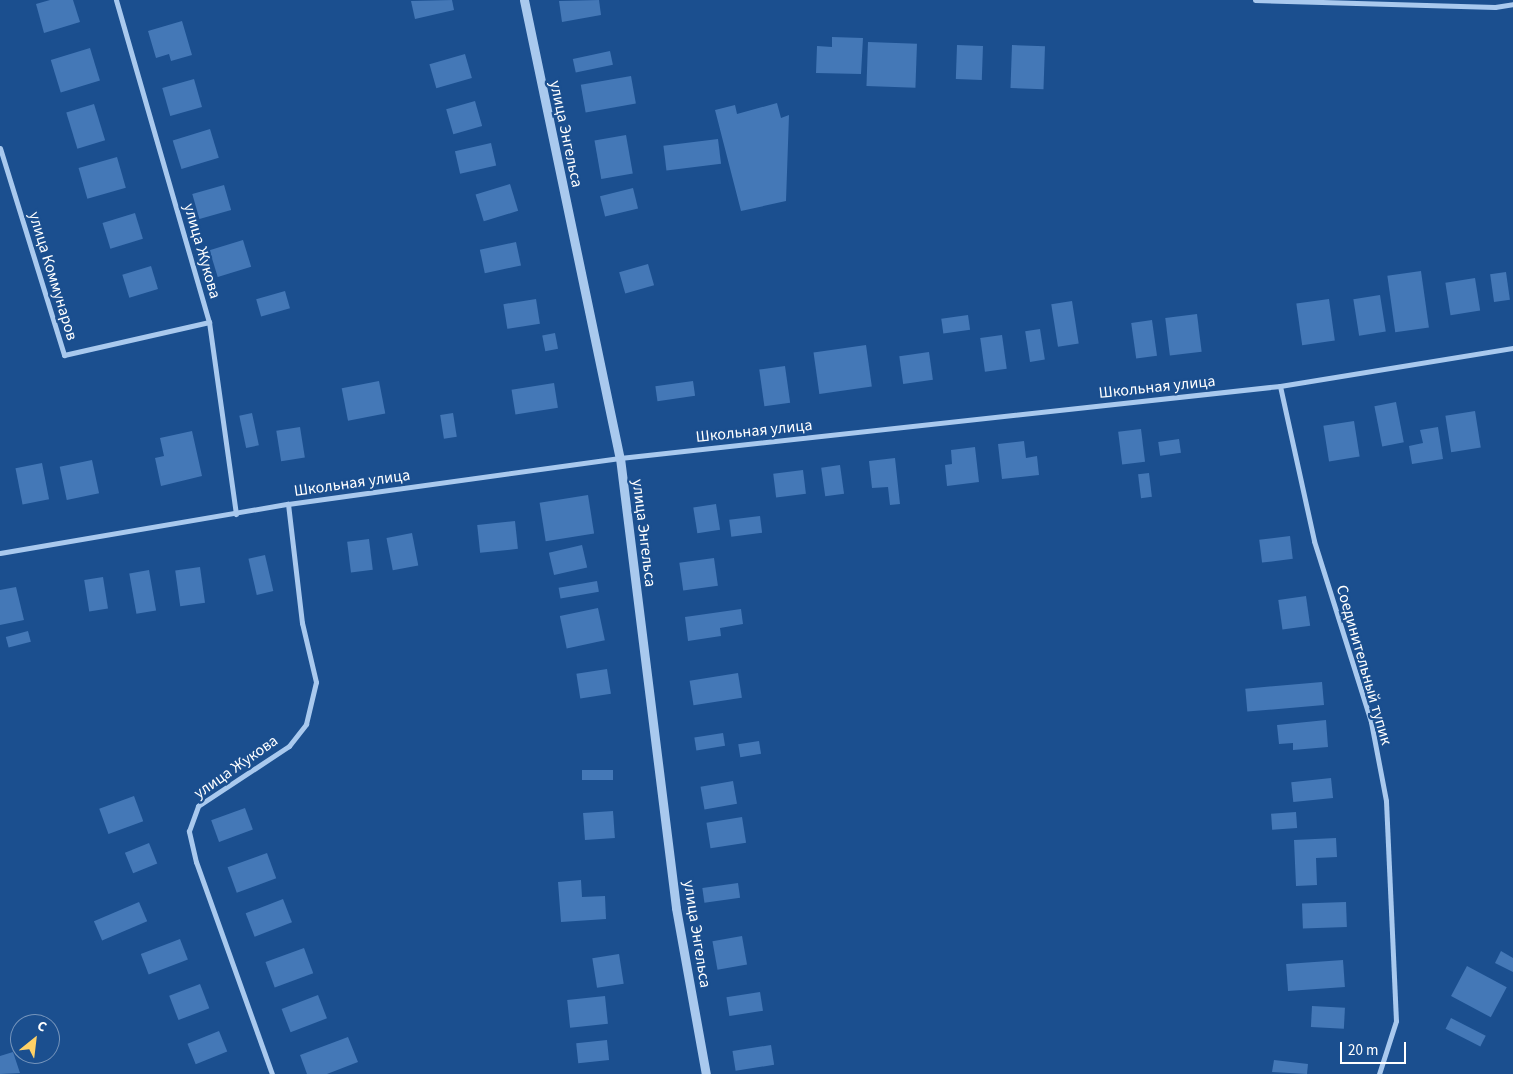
<!DOCTYPE html>
<meta charset="utf-8">
<style>
body{margin:0}
#map{position:relative;width:1513px;height:1074px;overflow:hidden;background:#1b4f8f;font-family:"Source Sans 3",sans-serif}
div>[style]{position:absolute}
.building>*{inset:0;background:#4478b7;transform-origin:0 0}
.minor>*{height:5px;margin:-2.5px;padding:0 2.5px;transform-origin:2.5px;border-radius:2.5px;background:#a9c9ee}
.tertiary>*{height:9px;margin:-4.5px;padding:0 4.5px;transform-origin:4.5px;border-radius:4.5px;background:#a9c9ee}
span{translate:-50% -50%;white-space:nowrap;text-align:center;line-height:1.15;-webkit-text-stroke:4.5px #1b4f8f;paint-order:stroke}
.street-label{font-size:16px;color:#fff}
.north{position:absolute;left:10px;top:1014px;width:50px;height:50px;box-sizing:border-box;background:#1b4f8f;border:1px solid #7695bc;border-radius:50%;rotate:29deg;font-size:14px;font-weight:700;line-height:20px;text-align:center;color:#fff}
.north::after{content:'';display:block;margin:auto;width:18px;height:22px;background:#ffd166;clip-path:polygon(50% 0,100% 100%,50% 72%,0 100%)}
.scale{position:absolute;left:1340px;top:1042px;width:66px;height:22px;box-sizing:border-box;border:2px solid #fff;border-top:0;padding-left:6px;font-size:15px;line-height:18px;white-space:nowrap;color:#fff;-webkit-text-stroke:4px #1b4f8f;paint-order:stroke}
</style>
<div id="map">
<div class="building">
<div style="clip-path:polygon(50px 0,73px 0,80px 22px,44px 33px,36px 4px)"></div>
<div style="clip-path:polygon(452px 0,454px 10px,415px 19px,411px 1px)"></div>
<div style="clip-path:polygon(599px 0,601px 15px,562px 22px,559px 1px)"></div>
<div style="clip-path:polygon(182px 21px,192px 55px,171px 61px,169px 54px,156px 58px,148px 31px)"></div>
<div style="clip-path:polygon(832px 37px,863px 38px,861px 74px,816px 73px,817px 46px,832px 47px)"></div>
<div style="left:868px;top:42px;width:49px;height:44px;rotate:2deg"></div>
<div style="left:957px;top:45px;width:26px;height:34px;rotate:2deg"></div>
<div style="left:1012px;top:45px;width:33px;height:43px;rotate:2deg"></div>
<div style="left:90px;top:48px;width:34px;height:41px;rotate:73deg"></div>
<div style="left:610px;top:51px;width:14px;height:38px;rotate:78deg"></div>
<div style="left:465px;top:54px;width:25px;height:37px;rotate:74deg"></div>
<div style="left:631px;top:76px;width:28px;height:51px;rotate:80deg"></div>
<div style="left:194px;top:79px;width:29px;height:33px;rotate:74deg"></div>
<div style="left:475px;top:101px;width:26px;height:30px;rotate:74deg"></div>
<div style="clip-path:polygon(777px 103px,781px 118px,789px 115px,786px 201px,741px 211px,715px 110px,735px 105px,737px 114px)"></div>
<div style="left:94px;top:104px;width:38px;height:29px;rotate:73deg"></div>
<div style="left:210px;top:129px;width:30px;height:39px;rotate:73deg"></div>
<div style="left:626px;top:135px;width:39px;height:32px;rotate:80deg"></div>
<div style="left:718px;top:139px;width:25px;height:55px;rotate:83deg"></div>
<div style="left:491px;top:143px;width:23px;height:37px;rotate:77deg"></div>
<div style="left:117px;top:157px;width:32px;height:40px;rotate:74deg"></div>
<div style="left:510px;top:184px;width:28px;height:36px;rotate:73deg"></div>
<div style="left:224px;top:185px;width:26px;height:33px;rotate:74deg"></div>
<div style="left:633px;top:188px;width:21px;height:34px;rotate:76deg"></div>
<div style="left:135px;top:213px;width:27px;height:34px;rotate:73deg"></div>
<div style="left:243px;top:240px;width:28px;height:35px;rotate:73deg"></div>
<div style="left:516px;top:242px;width:24px;height:37px;rotate:78deg"></div>
<div style="left:648px;top:264px;width:22px;height:30px;rotate:74deg"></div>
<div style="left:151px;top:266px;width:24px;height:30px;rotate:73deg"></div>
<div style="left:1421px;top:271px;width:57px;height:34px;rotate:82deg"></div>
<div style="left:1506px;top:272px;width:28px;height:16px;rotate:82deg"></div>
<div style="left:1475px;top:278px;width:33px;height:30px;rotate:81deg"></div>
<div style="left:285px;top:291px;width:18px;height:30px;rotate:74deg"></div>
<div style="left:1380px;top:295px;width:37px;height:27px;rotate:81deg"></div>
<div style="left:536px;top:299px;width:25px;height:33px;rotate:81deg"></div>
<div style="left:1329px;top:299px;width:42px;height:33px;rotate:82deg"></div>
<div style="left:1072px;top:301px;width:43px;height:21px;rotate:81deg"></div>
<div style="left:1197px;top:314px;width:38px;height:32px;rotate:83deg"></div>
<div style="left:968px;top:315px;width:15px;height:27px;rotate:82deg"></div>
<div style="left:1152px;top:320px;width:36px;height:21px;rotate:82deg"></div>
<div style="left:1040px;top:329px;width:31px;height:15px;rotate:81deg"></div>
<div style="left:555px;top:333px;width:16px;height:13px;rotate:79deg"></div>
<div style="left:1002px;top:335px;width:34px;height:22px;rotate:82deg"></div>
<div style="left:866px;top:345px;width:42px;height:53px;rotate:82deg"></div>
<div style="left:929px;top:352px;width:28px;height:30px;rotate:82deg"></div>
<div style="left:785px;top:366px;width:37px;height:26px;rotate:82deg"></div>
<div style="left:379px;top:381px;width:33px;height:38px;rotate:79deg"></div>
<div style="left:693px;top:381px;width:15px;height:38px;rotate:82deg"></div>
<div style="left:554px;top:383px;width:25px;height:43px;rotate:81deg"></div>
<div style="left:1396px;top:402px;width:41px;height:22px;rotate:79deg"></div>
<div style="left:1475px;top:411px;width:37px;height:30px;rotate:81deg"></div>
<div style="left:252px;top:413px;width:33px;height:13px;rotate:78deg"></div>
<div style="left:453px;top:413px;width:24px;height:13px;rotate:81deg"></div>
<div style="left:1354px;top:421px;width:36px;height:31px;rotate:81deg"></div>
<div style="left:300px;top:427px;width:31px;height:24px;rotate:81deg"></div>
<div style="clip-path:polygon(1438px 427px,1443px 459px,1412px 464px,1409px 446px,1423px 443px,1420px 430px)"></div>
<div style="left:1141px;top:429px;width:33px;height:23px;rotate:83deg"></div>
<div style="clip-path:polygon(192px 431px,202px 476px,161px 486px,155px 458px,164px 456px,160px 438px)"></div>
<div style="left:1179px;top:439px;width:14px;height:21px;rotate:82deg"></div>
<div style="clip-path:polygon(1024px 441px,1026px 458px,1037px 456px,1039px 475px,1002px 479px,998px 444px)"></div>
<div style="clip-path:polygon(975px 447px,979px 482px,947px 486px,945px 465px,952px 464px,951px 450px)"></div>
<div style="clip-path:polygon(895px 458px,900px 504px,890px 505px,888px 487px,872px 488px,869px 461px)"></div>
<div style="left:92px;top:460px;width:34px;height:33px;rotate:78deg"></div>
<div style="left:42px;top:463px;width:37px;height:27px;rotate:79deg"></div>
<div style="left:840px;top:465px;width:29px;height:19px;rotate:82deg"></div>
<div style="left:803px;top:470px;width:24px;height:30px;rotate:83deg"></div>
<div style="left:1149px;top:473px;width:24px;height:11px;rotate:83deg"></div>
<div style="left:588px;top:495px;width:39px;height:49px;rotate:81deg"></div>
<div style="left:716px;top:504px;width:26px;height:23px;rotate:81deg"></div>
<div style="left:760px;top:516px;width:17px;height:31px;rotate:83deg"></div>
<div style="left:515px;top:521px;width:28px;height:38px;rotate:84deg"></div>
<div style="left:412px;top:533px;width:33px;height:26px;rotate:79deg"></div>
<div style="left:1290px;top:536px;width:23px;height:31px;rotate:83deg"></div>
<div style="left:369px;top:539px;width:31px;height:22px;rotate:83deg"></div>
<div style="left:582px;top:545px;width:23px;height:34px;rotate:77deg"></div>
<div style="left:265px;top:555px;width:37px;height:17px;rotate:77deg"></div>
<div style="left:714px;top:558px;width:28px;height:35px;rotate:82deg"></div>
<div style="left:200px;top:567px;width:36px;height:25px;rotate:82deg"></div>
<div style="left:149px;top:570px;width:41px;height:20px;rotate:80deg"></div>
<div style="left:103px;top:577px;width:32px;height:19px;rotate:81deg"></div>
<div style="left:597px;top:581px;width:11px;height:39px;rotate:80deg"></div>
<div style="clip-path:polygon(16px 587px,24px 620px,0 625px,0 590px)"></div>
<div style="left:1306px;top:596px;width:30px;height:28px;rotate:82deg"></div>
<div style="left:598px;top:608px;width:33px;height:39px;rotate:78deg"></div>
<div style="clip-path:polygon(741px 609px,743px 624px,720px 628px,721px 636px,688px 641px,685px 617px)"></div>
<div style="left:28px;top:631px;width:11px;height:23px;rotate:75deg"></div>
<div style="left:607px;top:669px;width:25px;height:31px;rotate:81deg"></div>
<div style="left:738px;top:673px;width:25px;height:49px;rotate:81deg"></div>
<div style="left:1322px;top:682px;width:23px;height:77px;rotate:85deg"></div>
<div style="clip-path:polygon(1326px 720px,1328px 747px,1293px 750px,1293px 743px,1279px 744px,1277px 725px)"></div>
<div style="left:723px;top:733px;width:13px;height:29px;rotate:81deg"></div>
<div style="left:759px;top:741px;width:13px;height:21px;rotate:81deg"></div>
<div style="left:613px;top:770px;width:10px;height:31px;rotate:90deg"></div>
<div style="left:1331px;top:778px;width:20px;height:40px;rotate:84deg"></div>
<div style="left:733px;top:781px;width:23px;height:33px;rotate:80deg"></div>
<div style="left:134px;top:796px;width:27px;height:37px;rotate:70deg"></div>
<div style="left:245px;top:808px;width:23px;height:36px;rotate:70deg"></div>
<div style="left:613px;top:811px;width:27px;height:30px;rotate:86deg"></div>
<div style="left:1296px;top:812px;width:16px;height:25px;rotate:86deg"></div>
<div style="left:742px;top:817px;width:26px;height:36px;rotate:81deg"></div>
<div style="clip-path:polygon(1336px 838px,1337px 857px,1316px 858px,1317px 885px,1296px 886px,1294px 840px)"></div>
<div style="left:149px;top:843px;width:22px;height:26px;rotate:68deg"></div>
<div style="left:267px;top:853px;width:27px;height:42px;rotate:70deg"></div>
<div style="clip-path:polygon(581px 880px,582px 897px,605px 896px,606px 919px,561px 922px,558px 882px)"></div>
<div style="left:738px;top:883px;width:15px;height:36px;rotate:82deg"></div>
<div style="left:283px;top:899px;width:25px;height:40px;rotate:69deg"></div>
<div style="left:139px;top:902px;width:21px;height:49px;rotate:67deg"></div>
<div style="left:1346px;top:902px;width:25px;height:44px;rotate:88deg"></div>
<div style="left:742px;top:936px;width:29px;height:30px;rotate:80deg"></div>
<div style="left:180px;top:939px;width:22px;height:42px;rotate:69deg"></div>
<div style="left:304px;top:948px;width:27px;height:41px;rotate:70deg"></div>
<div style="clip-path:polygon(1501px 951px,1513px 958px,1513px 972px,1495px 963px)"></div>
<div style="left:619px;top:954px;width:30px;height:27px;rotate:81deg"></div>
<div style="left:1343px;top:960px;width:27px;height:57px;rotate:86deg"></div>
<div style="left:1467px;top:966px;width:45px;height:34px;rotate:28deg"></div>
<div style="left:200px;top:984px;width:26px;height:33px;rotate:69deg"></div>
<div style="left:760px;top:992px;width:19px;height:34px;rotate:81deg"></div>
<div style="left:318px;top:995px;width:25px;height:39px;rotate:69deg"></div>
<div style="left:605px;top:996px;width:28px;height:38px;rotate:84deg"></div>
<div style="left:1312px;top:1006px;width:33px;height:21px;rotate:3deg"></div>
<div style="left:1451px;top:1018px;width:39px;height:12px;rotate:27deg"></div>
<div style="left:219px;top:1031px;width:22px;height:34px;rotate:68deg"></div>
<div style="clip-path:polygon(348px 1037px,358px 1062px,327px 1074px,307px 1074px,300px 1055px)"></div>
<div style="left:607px;top:1040px;width:20px;height:31px;rotate:84deg"></div>
<div style="left:771px;top:1045px;width:20px;height:39px;rotate:81deg"></div>
<div style="clip-path:polygon(13px 1052px,20px 1073px,0 1074px,0 1056px)"></div>
<div style="clip-path:polygon(1274px 1060px,1308px 1064px,1307px 1074px,1272px 1072px)"></div>
</div>
<div class="minor">
<div style="left:116px;top:0;width:335px;rotate:73.9deg"></div>
<div style="left:209px;top:322px;width:194px;rotate:82deg"></div>
<div style="left:1255px;top:0;width:240px;rotate:1.7deg"></div>
<div style="left:1495px;top:7px;width:18px;rotate:-9deg"></div>
<div style="left:0;top:148px;width:217px;rotate:72.8deg"></div>
<div style="left:64px;top:355px;width:149px;rotate:-12.8deg"></div>
<div style="left:1280px;top:386px;width:159px;rotate:77.6deg"></div>
<div style="left:1314px;top:541px;width:190px;rotate:72.5deg"></div>
<div style="left:1371px;top:722px;width:80px;rotate:79.2deg"></div>
<div style="left:1386px;top:801px;width:220px;rotate:87.4deg"></div>
<div style="left:1396px;top:1021px;width:56px;rotate:107.8deg"></div>
<div style="left:0;top:553px;width:292px;rotate:-9.7deg"></div>
<div style="left:288px;top:504px;width:335px;rotate:-7.9deg"></div>
<div style="left:620px;top:458px;width:664px;rotate:-6.23deg"></div>
<div style="left:1280px;top:386px;width:236px;rotate:-9.3deg"></div>
<div style="left:272px;top:1074px;width:225px;rotate:-109.7deg"></div>
<div style="left:196px;top:862px;width:32px;rotate:-103deg"></div>
<div style="left:189px;top:831px;width:27px;rotate:-70deg"></div>
<div style="left:198px;top:806px;width:109px;rotate:-33.4deg"></div>
<div style="left:289px;top:746px;width:28px;rotate:-52deg"></div>
<div style="left:306px;top:724px;width:43px;rotate:-76.6deg"></div>
<div style="left:316px;top:682px;width:61px;rotate:-103.3deg"></div>
<div style="left:302px;top:623px;width:120px;rotate:-96.7deg"></div>
</div>
<div class="tertiary">
<div style="left:524px;top:0;width:468px;rotate:78.2deg"></div>
<div style="left:620px;top:458px;width:453px;rotate:82.9deg"></div>
<div style="left:676px;top:908px;width:169px;rotate:79.8deg"></div>
</div>
<div class="street-label">
<span style="left:566px;top:134px;rotate:78deg">улица Энгельса</span>
<span style="left:202px;top:251px;rotate:74deg">улица Жукова</span>
<span style="left:53px;top:276px;rotate:73deg">улица Коммунаров</span>
<span style="left:1157px;top:387px;rotate:-6deg">Школьная улица</span>
<span style="left:754px;top:431px;rotate:-6deg">Школьная улица</span>
<span style="left:352px;top:483px;rotate:-8deg">Школьная улица</span>
<span style="left:644px;top:533px;rotate:83deg">улица Энгельса</span>
<span style="left:1364px;top:665px;rotate:74deg">Соединительный тупик</span>
<span style="left:236px;top:767px;rotate:-35deg">улица Жукова</span>
<span style="left:697px;top:934px;rotate:81deg">улица Энгельса</span>
</div>
<div class="north">С</div>
<div class="scale">20 m</div>
</div>
